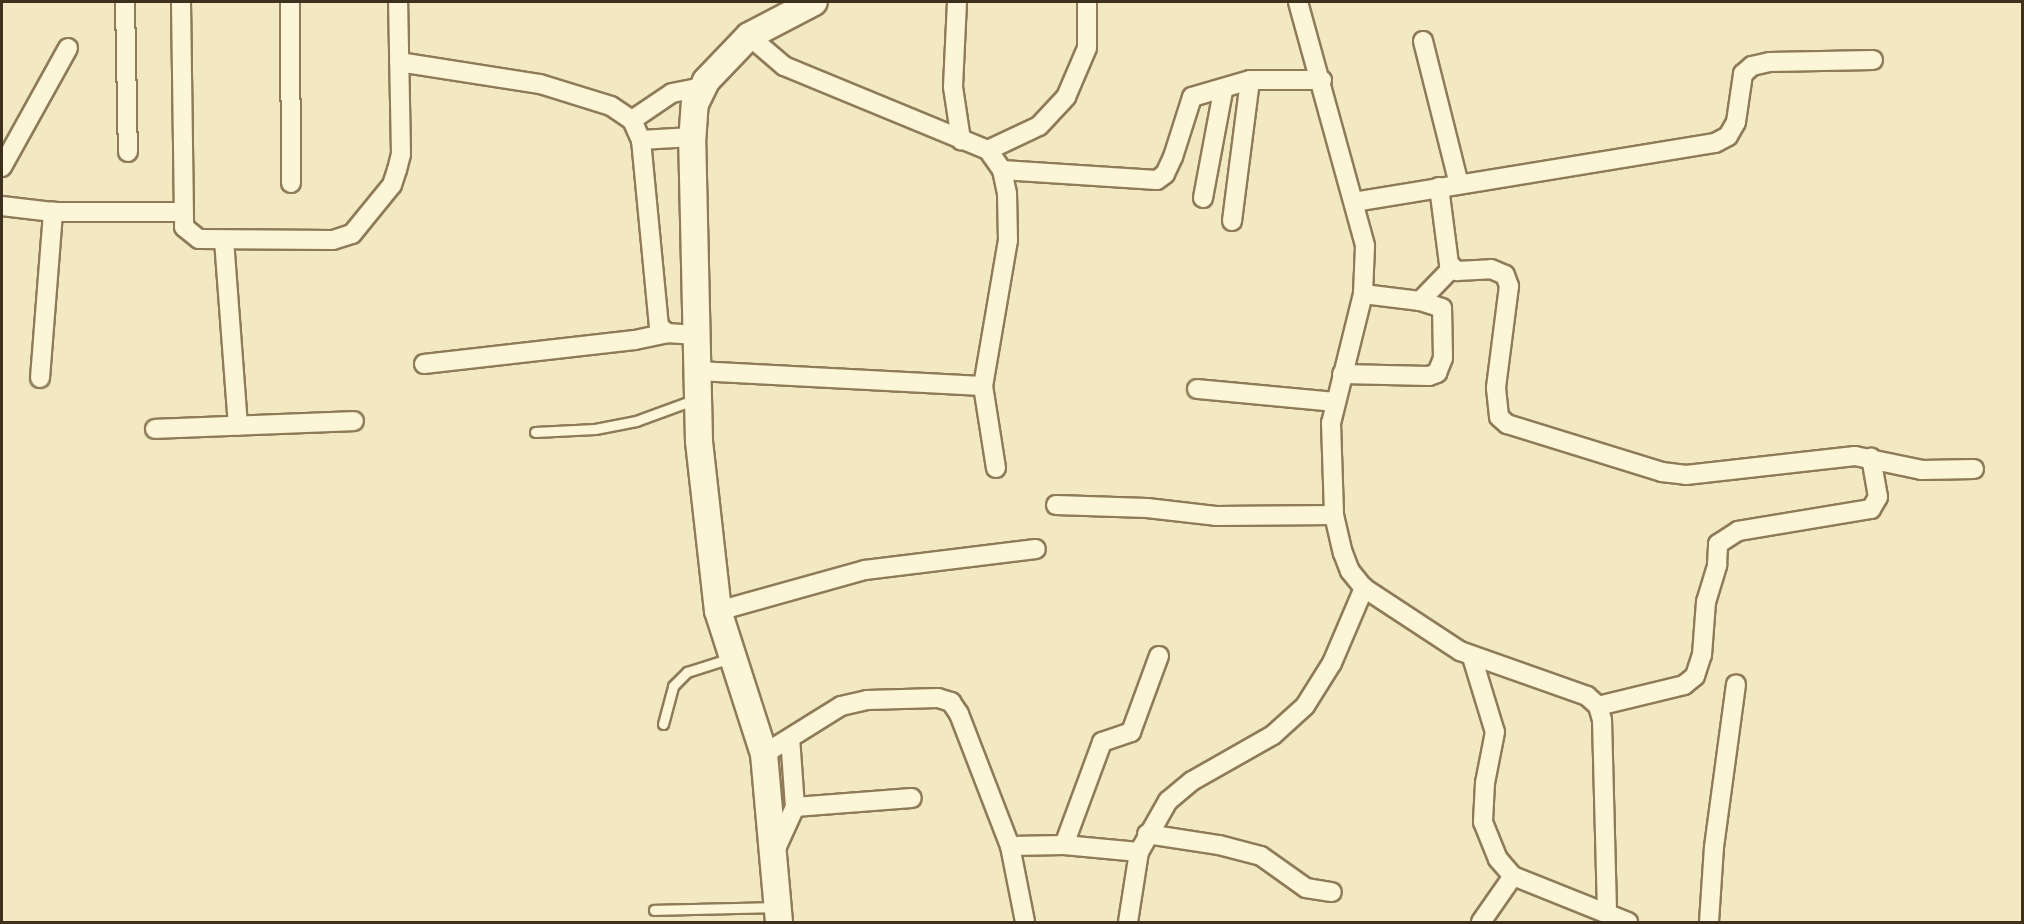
<!DOCTYPE html>
<style>
body{margin:0}
#map{position:relative;width:2024px;height:924px;overflow:hidden;background:#f2e9c3;font-family:Lora,serif}
div>[style]{position:absolute}
.roads{filter:drop-shadow(2px 0 #8f7b58) drop-shadow(-2px 0 #8f7b58) drop-shadow(0 2px #8f7b58) drop-shadow(0 -2px #8f7b58)}
.lane>*{height:9px;margin:-4.5px;padding:0 4.5px;transform-origin:4.5px;border-radius:4.5px;background:#fcf5d8}
.street>*{height:18px;margin:-9px;padding:0 9px;transform-origin:9px;border-radius:9px;background:#fcf5d8}
.secondary>*{height:26px;margin:-13px;padding:0 13px;transform-origin:13px;border-radius:13px;background:#fcf5d8}
span{translate:-50% -50%;white-space:nowrap;text-align:center;line-height:1.15;-webkit-text-stroke:4.5px #f9f2d4;paint-order:stroke}
.frame{position:absolute;inset:0;border:3px solid #3d301d;pointer-events:none}
</style>
<div id="map">
<div class="roads">
<div class="lane">
<div style="left:535px;top:432px;width:60px;rotate:-2.9deg"></div>
<div style="left:595px;top:429px;width:42px;rotate:-11deg"></div>
<div style="left:636px;top:421px;width:64px;rotate:-20.1deg"></div>
<div style="left:663px;top:724px;width:39px;rotate:-75deg"></div>
<div style="left:673px;top:686px;width:20px;rotate:-45deg"></div>
<div style="left:687px;top:672px;width:46px;rotate:-17.7deg"></div>
<div style="left:654px;top:910px;width:121px;rotate:-1.4deg"></div>
</div>
<div class="street">
<div style="left:125px;top:2px;width:150px;rotate:88.9deg"></div>
<div style="left:181px;top:2px;width:225px;rotate:89.2deg"></div>
<div style="left:184px;top:227px;width:19px;rotate:39deg"></div>
<div style="left:199px;top:239px;width:134px;rotate:0.4deg"></div>
<div style="left:333px;top:240px;width:20px;rotate:-18deg"></div>
<div style="left:352px;top:234px;width:63px;rotate:-50.8deg"></div>
<div style="left:392px;top:185px;width:16px;rotate:-72deg"></div>
<div style="left:397px;top:170px;width:16px;rotate:-76deg"></div>
<div style="left:401px;top:154px;width:152px;rotate:-91.1deg"></div>
<div style="left:290px;top:2px;width:181px;rotate:89.7deg"></div>
<div style="left:957px;top:2px;width:85px;rotate:92.7deg"></div>
<div style="left:953px;top:87px;width:54px;rotate:81.4deg"></div>
<div style="left:1298px;top:2px;width:253px;rotate:74.6deg"></div>
<div style="left:1365px;top:246px;width:48px;rotate:92.4deg"></div>
<div style="left:1363px;top:294px;width:133px;rotate:103.9deg"></div>
<div style="left:1331px;top:423px;width:92px;rotate:88.1deg"></div>
<div style="left:1334px;top:515px;width:39px;rotate:77deg"></div>
<div style="left:1343px;top:553px;width:19px;rotate:69deg"></div>
<div style="left:1350px;top:571px;width:22px;rotate:51deg"></div>
<div style="left:1364px;top:588px;width:115px;rotate:33.3deg"></div>
<div style="left:1460px;top:651px;width:135px;rotate:19.5deg"></div>
<div style="left:1587px;top:696px;width:15px;rotate:42deg"></div>
<div style="left:1598px;top:706px;width:15px;rotate:74deg"></div>
<div style="left:1602px;top:720px;width:192px;rotate:88.5deg"></div>
<div style="left:749px;top:36px;width:46px;rotate:40.6deg"></div>
<div style="left:784px;top:66px;width:221px;rotate:22.4deg"></div>
<div style="left:988px;top:150px;width:24px;rotate:55deg"></div>
<div style="left:1002px;top:170px;width:24px;rotate:78deg"></div>
<div style="left:1007px;top:193px;width:47px;rotate:88.8deg"></div>
<div style="left:1008px;top:240px;width:148px;rotate:99.7deg"></div>
<div style="left:983px;top:386px;width:83px;rotate:81deg"></div>
<div style="left:1423px;top:41px;width:147px;rotate:75.9deg"></div>
<div style="left:399px;top:62px;width:143px;rotate:8.9deg"></div>
<div style="left:540px;top:84px;width:74px;rotate:17.2deg"></div>
<div style="left:611px;top:106px;width:25px;rotate:34deg"></div>
<div style="left:632px;top:120px;width:22px;rotate:66deg"></div>
<div style="left:641px;top:140px;width:187px;rotate:84.5deg"></div>
<div style="left:659px;top:326px;width:11px;rotate:41deg"></div>
<div style="left:667px;top:333px;width:29px;rotate:4deg"></div>
<div style="left:632px;top:120px;width:48px;rotate:-34deg"></div>
<div style="left:672px;top:93px;width:32px;rotate:-11deg"></div>
<div style="left:641px;top:140px;width:51px;rotate:-3.4deg"></div>
<div style="left:988px;top:150px;width:56px;rotate:-25.2deg"></div>
<div style="left:1039px;top:126px;width:40px;rotate:-47deg"></div>
<div style="left:1066px;top:97px;width:53px;rotate:-66.8deg"></div>
<div style="left:1087px;top:48px;width:46px;rotate:-90deg"></div>
<div style="left:2px;top:167px;width:136px;rotate:-61deg"></div>
<div style="left:1002px;top:170px;width:155px;rotate:3.7deg"></div>
<div style="left:1157px;top:180px;width:10px;rotate:-37deg"></div>
<div style="left:1165px;top:174px;width:19px;rotate:-65deg"></div>
<div style="left:1173px;top:157px;width:63px;rotate:-72.4deg"></div>
<div style="left:1192px;top:97px;width:60px;rotate:-16.3deg"></div>
<div style="left:1250px;top:80px;width:72px"></div>
<div style="left:1439px;top:187px;width:78px;rotate:82.6deg"></div>
<div style="left:1449px;top:264px;width:11px;rotate:41deg"></div>
<div style="left:1457px;top:271px;width:34px;rotate:-3deg"></div>
<div style="left:1491px;top:269px;width:15px;rotate:23deg"></div>
<div style="left:1505px;top:275px;width:12px;rotate:70deg"></div>
<div style="left:1509px;top:286px;width:103px;rotate:97.3deg"></div>
<div style="left:1496px;top:388px;width:29px;rotate:84deg"></div>
<div style="left:1499px;top:417px;width:11px;rotate:41deg"></div>
<div style="left:1507px;top:424px;width:162px;rotate:17.2deg"></div>
<div style="left:1662px;top:472px;width:24px;rotate:7deg"></div>
<div style="left:1686px;top:475px;width:170px;rotate:-6.4deg"></div>
<div style="left:1855px;top:456px;width:68px;rotate:11.8deg"></div>
<div style="left:1922px;top:470px;width:52px;rotate:-1.1deg"></div>
<div style="left:1203px;top:198px;width:109px;rotate:-79.4deg"></div>
<div style="left:1354px;top:202px;width:366px;rotate:-9.3deg"></div>
<div style="left:1715px;top:143px;width:15px;rotate:-28deg"></div>
<div style="left:1728px;top:136px;width:16px;rotate:-60deg"></div>
<div style="left:1736px;top:122px;width:49px;rotate:-81.7deg"></div>
<div style="left:1743px;top:74px;width:12px;rotate:-42deg"></div>
<div style="left:1752px;top:66px;width:18px;rotate:-13deg"></div>
<div style="left:1770px;top:62px;width:103px;rotate:-1.1deg"></div>
<div style="left:2px;top:206px;width:51px;rotate:6.7deg"></div>
<div style="left:53px;top:212px;width:130px"></div>
<div style="left:1232px;top:221px;width:142px;rotate:-82.7deg"></div>
<div style="left:224px;top:240px;width:186px;rotate:85.7deg"></div>
<div style="left:1420px;top:301px;width:47px;rotate:-45.9deg"></div>
<div style="left:424px;top:364px;width:212px;rotate:-6.5deg"></div>
<div style="left:635px;top:340px;width:33px;rotate:-12deg"></div>
<div style="left:697px;top:371px;width:286px;rotate:3deg"></div>
<div style="left:1342px;top:374px;width:87px;rotate:1.3deg"></div>
<div style="left:1429px;top:376px;width:9px;rotate:-21deg"></div>
<div style="left:1437px;top:373px;width:16px;rotate:-68deg"></div>
<div style="left:1443px;top:358px;width:50px;rotate:-91.1deg"></div>
<div style="left:1442px;top:308px;width:23px;rotate:-162deg"></div>
<div style="left:1420px;top:301px;width:57px;rotate:-173deg"></div>
<div style="left:40px;top:378px;width:167px;rotate:-85.5deg"></div>
<div style="left:1197px;top:389px;width:138px;rotate:5.4deg"></div>
<div style="left:155px;top:429px;width:199px;rotate:-2.3deg"></div>
<div style="left:1056px;top:505px;width:91px;rotate:1.9deg"></div>
<div style="left:1147px;top:508px;width:69px;rotate:6.6deg"></div>
<div style="left:1216px;top:516px;width:118px;rotate:-0.5deg"></div>
<div style="left:718px;top:611px;width:153px;rotate:-15.6deg"></div>
<div style="left:865px;top:570px;width:172px;rotate:-7deg"></div>
<div style="left:1472px;top:657px;width:78px;rotate:73deg"></div>
<div style="left:1495px;top:732px;width:52px;rotate:101.1deg"></div>
<div style="left:1485px;top:783px;width:39px;rotate:93deg"></div>
<div style="left:1483px;top:822px;width:40px;rotate:68deg"></div>
<div style="left:1498px;top:859px;width:23px;rotate:49deg"></div>
<div style="left:1513px;top:876px;width:124px;rotate:21.8deg"></div>
<div style="left:1598px;top:706px;width:89px;rotate:-13.7deg"></div>
<div style="left:1684px;top:685px;width:14px;rotate:-39deg"></div>
<div style="left:1695px;top:676px;width:22px;rotate:-72deg"></div>
<div style="left:1702px;top:655px;width:53px;rotate:-85.7deg"></div>
<div style="left:1706px;top:602px;width:39px;rotate:-73deg"></div>
<div style="left:1717px;top:565px;width:21px;rotate:-87deg"></div>
<div style="left:1718px;top:544px;width:24px;rotate:-33deg"></div>
<div style="left:1738px;top:531px;width:135px;rotate:-9.4deg"></div>
<div style="left:1871px;top:509px;width:14px;rotate:-60deg"></div>
<div style="left:1878px;top:497px;width:40px;rotate:-100deg"></div>
<div style="left:764px;top:754px;width:91px;rotate:-31.9deg"></div>
<div style="left:841px;top:706px;width:27px;rotate:-13deg"></div>
<div style="left:867px;top:700px;width:71px;rotate:-1.6deg"></div>
<div style="left:938px;top:698px;width:14px;rotate:17deg"></div>
<div style="left:951px;top:702px;width:14px;rotate:56deg"></div>
<div style="left:959px;top:714px;width:142px;rotate:68.9deg"></div>
<div style="left:1010px;top:846px;width:77px;rotate:78.8deg"></div>
<div style="left:795px;top:807px;width:117px;rotate:-4.4deg"></div>
<div style="left:1147px;top:834px;width:73px;rotate:8.7deg"></div>
<div style="left:1219px;top:845px;width:43px;rotate:14.7deg"></div>
<div style="left:1261px;top:856px;width:55px;rotate:35.4deg"></div>
<div style="left:1306px;top:888px;width:26px;rotate:9deg"></div>
<div style="left:1064px;top:845px;width:110px;rotate:-69.7deg"></div>
<div style="left:1102px;top:742px;width:31px;rotate:-19deg"></div>
<div style="left:1131px;top:732px;width:81px;rotate:-69.8deg"></div>
<div style="left:1010px;top:846px;width:54px;rotate:-1.1deg"></div>
<div style="left:1064px;top:845px;width:75px;rotate:5.3deg"></div>
<div style="left:774px;top:853px;width:51px;rotate:-65.5deg"></div>
<div style="left:795px;top:807px;width:69px;rotate:-94.1deg"></div>
<div style="left:1128px;top:922px;width:71px;rotate:-81.1deg"></div>
<div style="left:1139px;top:852px;width:59px;rotate:-60.4deg"></div>
<div style="left:1168px;top:801px;width:31px;rotate:-40deg"></div>
<div style="left:1192px;top:781px;width:93px;rotate:-29.6deg"></div>
<div style="left:1273px;top:735px;width:43px;rotate:-42.2deg"></div>
<div style="left:1305px;top:706px;width:51px;rotate:-57.9deg"></div>
<div style="left:1332px;top:663px;width:82px;rotate:-66.9deg"></div>
<div style="left:1481px;top:922px;width:56px;rotate:-55.2deg"></div>
<div style="left:1709px;top:922px;width:75px;rotate:-86.2deg"></div>
<div style="left:1714px;top:847px;width:164px;rotate:-82.3deg"></div>
</div>
<div class="secondary">
<div style="left:779px;top:922px;width:169px;rotate:-95.1deg"></div>
<div style="left:764px;top:754px;width:150px;rotate:-107.8deg"></div>
<div style="left:718px;top:611px;width:171px;rotate:-96.4deg"></div>
<div style="left:699px;top:441px;width:298px;rotate:-91.3deg"></div>
<div style="left:692px;top:143px;width:39px;rotate:-86deg"></div>
<div style="left:695px;top:104px;width:25px;rotate:-64deg"></div>
<div style="left:706px;top:81px;width:62px;rotate:-46.3deg"></div>
<div style="left:749px;top:36px;width:73px;rotate:-27.6deg"></div>
</div>
</div>
<div class="frame"></div>
</div>
